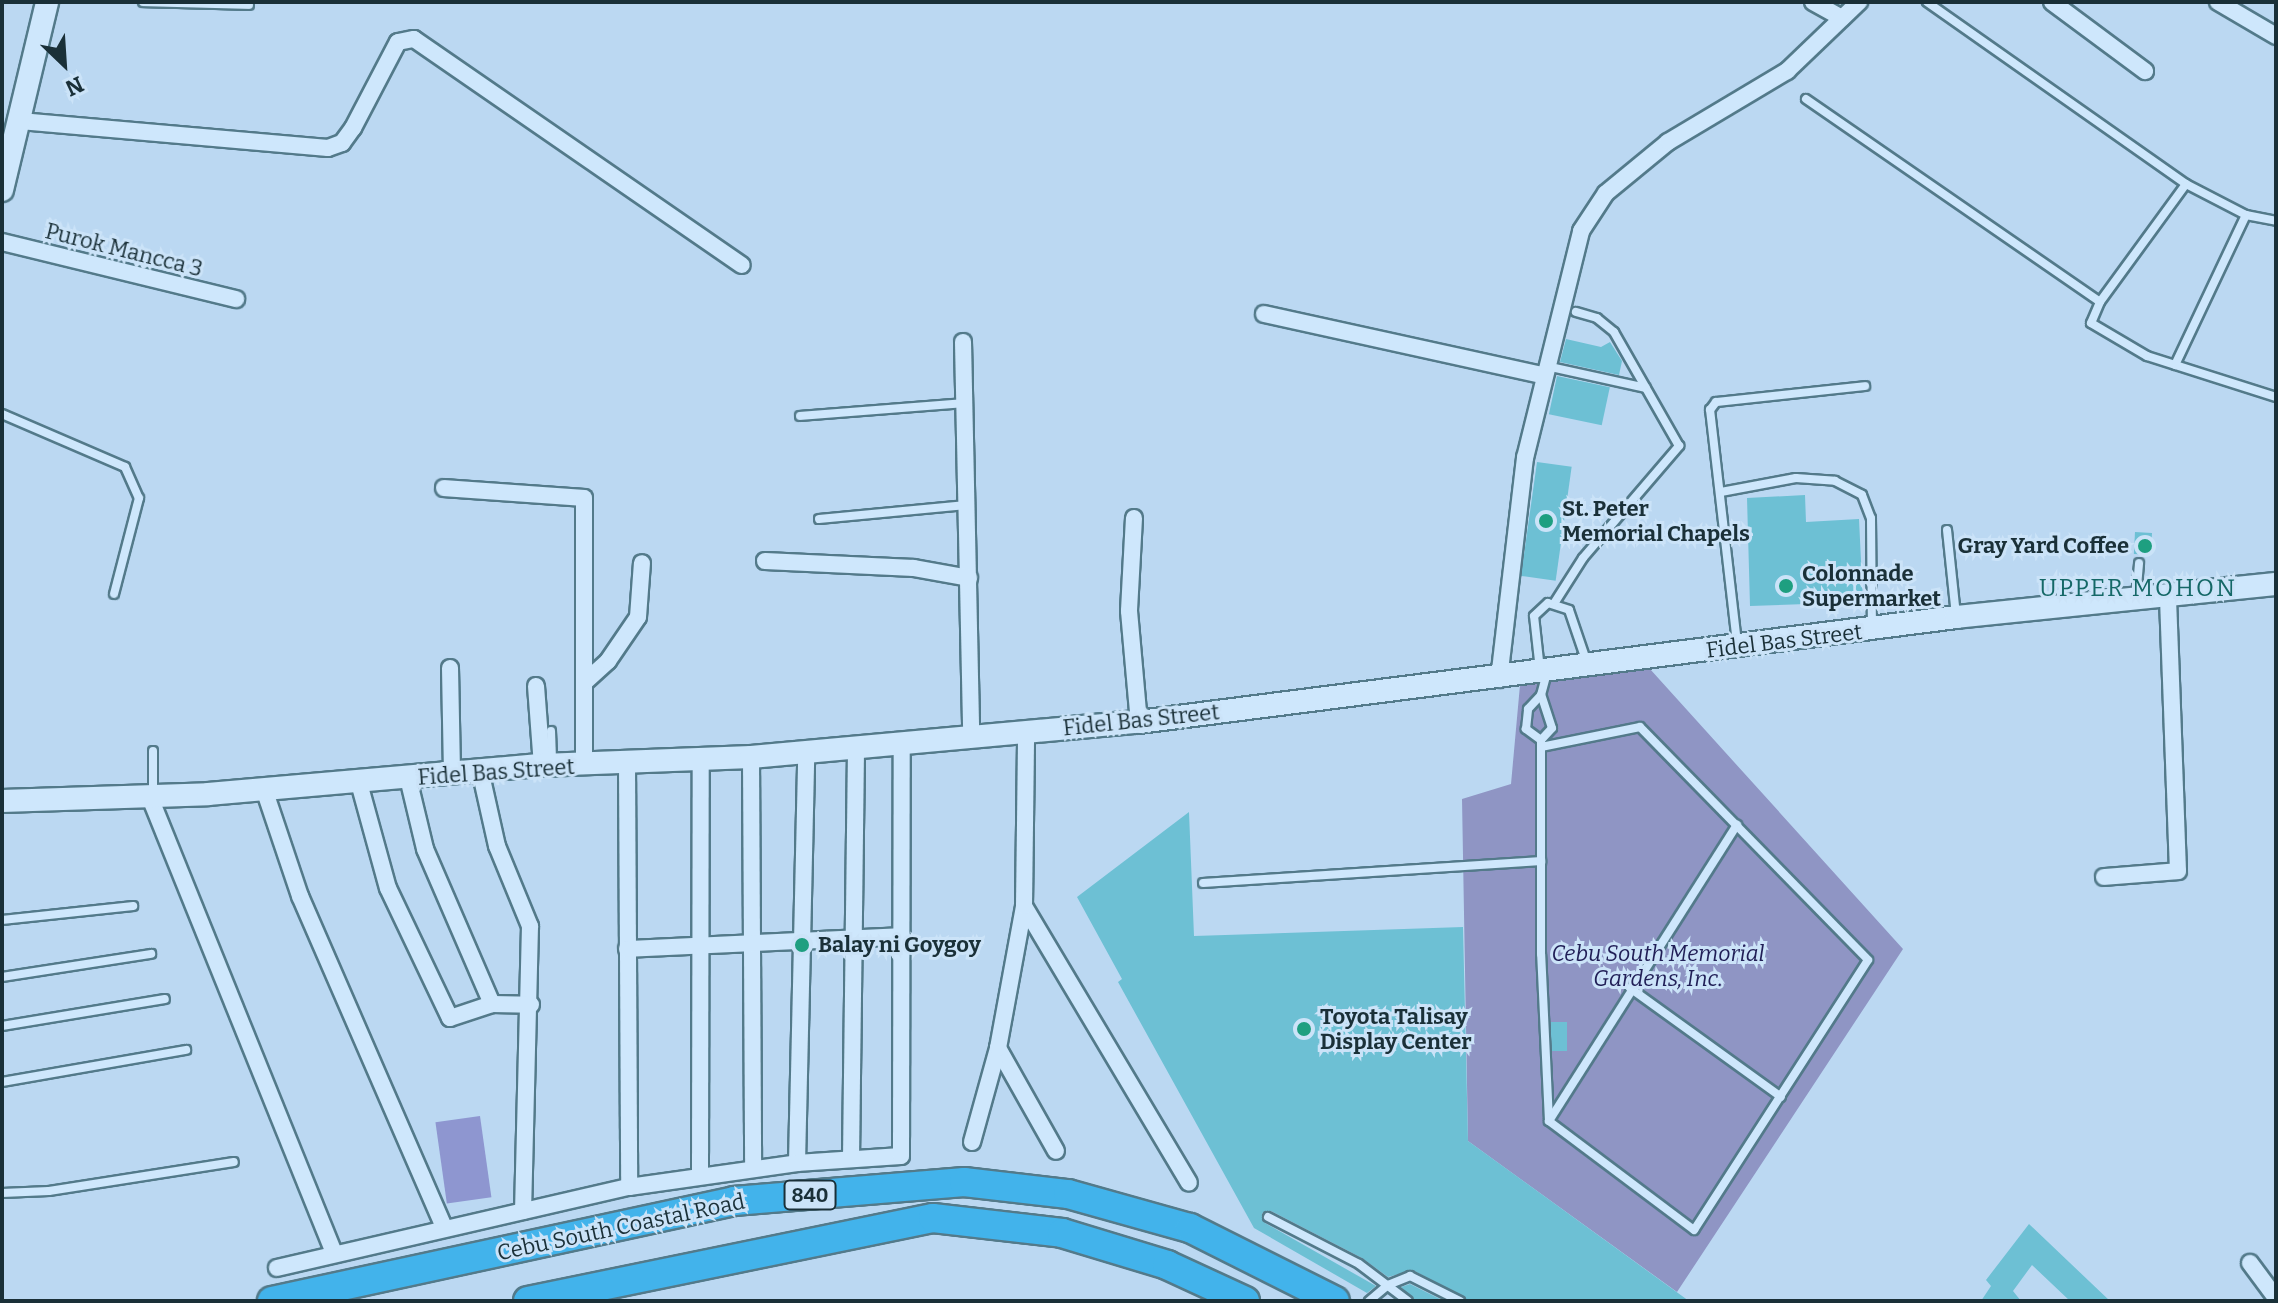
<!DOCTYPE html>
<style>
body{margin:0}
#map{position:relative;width:2278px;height:1303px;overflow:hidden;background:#bbd8f2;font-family:Bitter,serif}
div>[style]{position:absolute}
.green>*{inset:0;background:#8e96d0;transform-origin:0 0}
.cemetery>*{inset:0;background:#8f95c4}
.building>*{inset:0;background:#6dc0d4;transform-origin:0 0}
.roads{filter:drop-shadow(2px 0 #537a8a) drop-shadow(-2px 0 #537a8a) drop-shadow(0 2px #537a8a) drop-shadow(0 -2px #537a8a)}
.lane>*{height:8px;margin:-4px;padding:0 4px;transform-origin:4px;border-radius:4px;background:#cee7fc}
.street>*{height:16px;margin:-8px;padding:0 8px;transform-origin:8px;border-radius:8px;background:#cee7fc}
.secondary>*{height:22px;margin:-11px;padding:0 11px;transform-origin:11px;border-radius:11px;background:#cee7fc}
.highway>*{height:28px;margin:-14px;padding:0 14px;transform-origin:14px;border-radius:14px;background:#42b3eb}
.dots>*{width:22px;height:22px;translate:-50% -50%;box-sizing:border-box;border:4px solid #cbe3f8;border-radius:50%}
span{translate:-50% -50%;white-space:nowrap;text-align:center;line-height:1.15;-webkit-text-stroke:6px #cbe3f8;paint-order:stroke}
.shield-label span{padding:2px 6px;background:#cbe3f8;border:2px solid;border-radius:6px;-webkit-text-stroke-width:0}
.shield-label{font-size:20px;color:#1a3038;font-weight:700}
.street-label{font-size:22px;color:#1a3038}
.poi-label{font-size:22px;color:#1a3038;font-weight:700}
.left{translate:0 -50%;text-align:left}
.right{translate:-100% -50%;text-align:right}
.park-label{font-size:22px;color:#201e56;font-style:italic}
.neighbourhood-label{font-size:24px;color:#156867;letter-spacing:2px}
.frame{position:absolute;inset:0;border:4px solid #1a3038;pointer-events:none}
.north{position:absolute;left:24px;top:24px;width:80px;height:80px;-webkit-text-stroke:6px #cbe3f8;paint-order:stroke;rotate:155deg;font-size:22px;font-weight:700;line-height:32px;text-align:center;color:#1a3038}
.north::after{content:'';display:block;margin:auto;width:28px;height:36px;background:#1a3038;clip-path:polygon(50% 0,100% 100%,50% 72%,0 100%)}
</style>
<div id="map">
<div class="green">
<div style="left:480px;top:1116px;width:82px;height:45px;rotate:82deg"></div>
</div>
<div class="cemetery">
<div style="clip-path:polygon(1650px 669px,1903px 949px,1677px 1292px,1468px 1141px,1462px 799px,1511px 784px,1520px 685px)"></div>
</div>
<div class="building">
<div style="clip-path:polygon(1566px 339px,1601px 347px,1610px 342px,1622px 361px,1619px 375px,1560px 362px)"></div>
<div style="left:1557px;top:376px;width:54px;height:39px;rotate:12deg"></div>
<div style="left:1537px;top:462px;width:35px;height:115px;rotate:8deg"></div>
<div style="clip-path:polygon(1805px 495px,1806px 522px,1859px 519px,1863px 602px,1750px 606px,1747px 498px)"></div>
<div style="left:2135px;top:532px;width:17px;height:22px;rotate:3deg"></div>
<div style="clip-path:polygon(1189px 812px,1194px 936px,1463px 927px,1468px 1141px,1689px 1301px,1467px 1301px,1413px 1270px,1388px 1277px,1362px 1258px,1271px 1211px,1262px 1213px,1265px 1223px,1376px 1286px,1367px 1293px,1254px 1228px,1118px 982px,1122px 979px,1077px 897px)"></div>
<div style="left:1551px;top:1022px;width:16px;height:29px"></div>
<div style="clip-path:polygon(2029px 1224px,2110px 1301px,2070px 1301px,2032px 1265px,2013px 1291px,2021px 1301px,1981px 1301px,1991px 1286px,1986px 1280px)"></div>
<div style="clip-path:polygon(1410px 1284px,1444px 1301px,1415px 1301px,1401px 1287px)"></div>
</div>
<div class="roads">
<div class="lane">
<div style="left:143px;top:2px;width:106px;rotate:1.6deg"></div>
<div style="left:1927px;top:2px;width:317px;rotate:35.1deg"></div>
<div style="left:2186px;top:184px;width:68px;rotate:27.3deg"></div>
<div style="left:2246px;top:215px;width:31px;rotate:11deg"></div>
<div style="left:1806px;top:99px;width:357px;rotate:34.6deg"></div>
<div style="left:2186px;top:184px;width:146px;rotate:126.1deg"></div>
<div style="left:2100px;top:302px;width:23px;rotate:113deg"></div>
<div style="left:2091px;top:323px;width:65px;rotate:30.5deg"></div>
<div style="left:2147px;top:356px;width:135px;rotate:17.6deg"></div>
<div style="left:2175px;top:365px;width:166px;rotate:-64.7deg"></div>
<div style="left:1546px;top:366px;width:102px;rotate:12.4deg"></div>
<div style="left:2px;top:414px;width:134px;rotate:23.3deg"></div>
<div style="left:125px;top:467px;width:34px;rotate:66deg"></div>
<div style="left:139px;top:498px;width:99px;rotate:104.6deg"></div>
<div style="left:800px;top:416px;width:165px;rotate:-4.5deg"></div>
<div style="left:1721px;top:492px;width:76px;rotate:-10.6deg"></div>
<div style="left:1796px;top:478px;width:39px;rotate:4deg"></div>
<div style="left:1835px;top:481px;width:30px;rotate:27deg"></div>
<div style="left:1862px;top:495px;width:25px;rotate:69deg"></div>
<div style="left:1871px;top:518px;width:107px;rotate:89.5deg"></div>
<div style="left:819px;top:519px;width:148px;rotate:-5.4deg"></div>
<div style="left:1947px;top:530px;width:86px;rotate:84deg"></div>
<div style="left:2136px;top:598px;width:35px;rotate:-85deg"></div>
<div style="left:1555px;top:602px;width:52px;rotate:-57.5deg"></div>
<div style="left:1583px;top:558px;width:148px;rotate:-49.4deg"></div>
<div style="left:1679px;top:446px;width:131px;rotate:-119.7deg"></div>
<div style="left:1614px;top:332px;width:22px;rotate:-141deg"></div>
<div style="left:1597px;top:318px;width:22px;rotate:-164deg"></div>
<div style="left:1737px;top:643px;width:235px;rotate:-96.6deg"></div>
<div style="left:1710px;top:410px;width:10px;rotate:-53deg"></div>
<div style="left:1716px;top:402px;width:150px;rotate:-6.1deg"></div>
<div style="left:1540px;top:670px;width:54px;rotate:-96.3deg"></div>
<div style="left:1534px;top:616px;width:19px;rotate:-43deg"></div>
<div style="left:1548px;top:603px;width:22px;rotate:18deg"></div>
<div style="left:1569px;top:610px;width:56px;rotate:71.2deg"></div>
<div style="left:551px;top:731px;width:31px;rotate:88deg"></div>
<div style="left:1541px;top:740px;width:19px;rotate:-144deg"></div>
<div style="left:1526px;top:729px;width:20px;rotate:-84deg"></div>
<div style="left:1528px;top:709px;width:19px;rotate:-47deg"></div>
<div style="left:1541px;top:747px;width:101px;rotate:-11.4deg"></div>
<div style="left:1640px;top:727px;width:326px;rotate:45.6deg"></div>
<div style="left:1868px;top:960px;width:321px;rotate:122.8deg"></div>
<div style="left:1694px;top:1230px;width:181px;rotate:-143.1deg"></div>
<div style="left:1549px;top:1121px;width:167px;rotate:-92.7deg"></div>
<div style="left:1541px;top:954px;width:214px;rotate:-90deg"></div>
<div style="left:1541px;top:740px;width:16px;rotate:-47deg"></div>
<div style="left:1552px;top:728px;width:35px;rotate:-108deg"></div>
<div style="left:1541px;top:695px;width:23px;rotate:-75deg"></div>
<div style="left:153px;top:794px;width:43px;rotate:-90deg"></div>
<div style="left:1203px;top:883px;width:339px;rotate:-3.7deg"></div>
<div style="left:2px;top:920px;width:132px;rotate:-6.1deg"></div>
<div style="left:2px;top:977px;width:151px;rotate:-8.8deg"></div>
<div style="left:1630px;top:988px;width:186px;rotate:35.8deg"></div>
<div style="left:2px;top:1026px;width:165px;rotate:-9.4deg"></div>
<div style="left:2px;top:1082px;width:187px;rotate:-9.9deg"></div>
<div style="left:1549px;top:1121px;width:351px;rotate:-57.6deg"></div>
<div style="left:2px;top:1193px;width:47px;rotate:-2.4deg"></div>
<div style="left:49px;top:1191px;width:187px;rotate:-8.9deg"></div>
<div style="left:1268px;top:1217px;width:102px;rotate:27.3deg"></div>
<div style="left:1359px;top:1264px;width:61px;rotate:37.1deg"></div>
<div style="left:1369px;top:1301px;width:25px;rotate:-40deg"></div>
<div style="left:1388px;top:1285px;width:24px;rotate:-22deg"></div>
<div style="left:1410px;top:1276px;width:56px;rotate:26.6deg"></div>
</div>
<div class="street">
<div style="left:1813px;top:2px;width:33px;rotate:29deg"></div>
<div style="left:2052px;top:2px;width:116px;rotate:36.6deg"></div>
<div style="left:2218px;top:2px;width:67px;rotate:30.4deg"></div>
<div style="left:20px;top:121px;width:309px;rotate:5deg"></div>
<div style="left:328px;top:148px;width:15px;rotate:-20deg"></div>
<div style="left:342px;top:143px;width:19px;rotate:-54deg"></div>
<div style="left:353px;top:128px;width:97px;rotate:-62.4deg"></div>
<div style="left:398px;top:42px;width:16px;rotate:-11deg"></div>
<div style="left:414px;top:39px;width:398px;rotate:34.6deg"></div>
<div style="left:2px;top:242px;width:241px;rotate:13.7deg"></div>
<div style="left:1264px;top:314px;width:285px;rotate:12.4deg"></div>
<div style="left:963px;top:342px;width:391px;rotate:88.8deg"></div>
<div style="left:444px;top:488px;width:140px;rotate:4.1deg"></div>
<div style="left:584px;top:498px;width:267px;rotate:90deg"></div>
<div style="left:1134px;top:518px;width:93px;rotate:93.1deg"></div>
<div style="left:1129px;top:611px;width:111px;rotate:84.9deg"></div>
<div style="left:765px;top:561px;width:149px;rotate:2.7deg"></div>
<div style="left:914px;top:568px;width:56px;rotate:10.3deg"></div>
<div style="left:450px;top:668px;width:103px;rotate:88.9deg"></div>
<div style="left:1499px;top:679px;width:223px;rotate:-83.3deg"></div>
<div style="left:1525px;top:458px;width:234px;rotate:-76.1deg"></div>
<div style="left:1581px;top:231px;width:45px;rotate:-56.7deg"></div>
<div style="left:1606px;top:193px;width:80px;rotate:-39.4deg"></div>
<div style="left:1668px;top:142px;width:139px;rotate:-30.8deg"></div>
<div style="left:1787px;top:71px;width:100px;rotate:-43.8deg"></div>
<div style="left:586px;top:681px;width:30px;rotate:-42deg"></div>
<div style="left:608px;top:661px;width:53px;rotate:-55.7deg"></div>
<div style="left:638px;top:617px;width:54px;rotate:-85.8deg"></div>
<div style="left:536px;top:686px;width:79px;rotate:85.7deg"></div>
<div style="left:751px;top:757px;width:411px;rotate:89.7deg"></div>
<div style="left:627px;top:763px;width:424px;rotate:89.7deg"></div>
<div style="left:480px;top:770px;width:78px;rotate:77.4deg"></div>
<div style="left:497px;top:846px;width:87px;rotate:67.6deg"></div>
<div style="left:530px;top:926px;width:285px;rotate:91.4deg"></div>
<div style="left:408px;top:778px;width:73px;rotate:76.5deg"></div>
<div style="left:425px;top:849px;width:169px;rotate:66.6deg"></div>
<div style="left:492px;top:1004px;width:39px;rotate:1deg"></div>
<div style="left:359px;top:783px;width:109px;rotate:74.6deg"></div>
<div style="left:388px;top:888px;width:144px;rotate:64.5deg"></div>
<div style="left:450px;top:1018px;width:44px;rotate:-18.4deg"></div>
<div style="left:264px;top:789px;width:113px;rotate:71.4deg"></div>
<div style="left:300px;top:896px;width:361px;rotate:66.5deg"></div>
<div style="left:149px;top:795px;width:494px;rotate:68deg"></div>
<div style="left:2104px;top:877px;width:74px;rotate:-4.6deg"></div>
<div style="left:2178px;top:871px;width:275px;rotate:-92.1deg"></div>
<div style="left:1024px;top:906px;width:322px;rotate:59.2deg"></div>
<div style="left:627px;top:949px;width:275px;rotate:-2.7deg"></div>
<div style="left:998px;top:1048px;width:118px;rotate:60.6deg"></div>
<div style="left:972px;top:1142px;width:98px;rotate:-74.5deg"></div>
<div style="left:998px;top:1048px;width:144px;rotate:-79.6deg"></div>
<div style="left:1024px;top:906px;width:175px;rotate:-89.3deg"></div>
<div style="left:851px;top:1159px;width:413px;rotate:-89.3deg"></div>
<div style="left:797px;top:1163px;width:412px;rotate:-88.7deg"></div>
<div style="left:700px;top:1176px;width:417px;rotate:-89.9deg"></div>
<div style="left:2250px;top:1263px;width:44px;rotate:53.4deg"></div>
<div style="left:277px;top:1268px;width:361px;rotate:-13deg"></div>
<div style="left:629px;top:1187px;width:170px;rotate:-8.1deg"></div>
<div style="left:797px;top:1163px;width:104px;rotate:-3.9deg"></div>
<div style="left:901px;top:1156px;width:415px;rotate:-89.9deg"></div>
</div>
<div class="secondary">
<div style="left:2px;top:190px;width:193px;rotate:-76.5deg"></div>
<div style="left:2px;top:801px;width:206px;rotate:-1.9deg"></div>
<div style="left:208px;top:794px;width:335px;rotate:-5deg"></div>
<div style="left:542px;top:765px;width:209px;rotate:-2.2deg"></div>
<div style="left:751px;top:757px;width:390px;rotate:-5.2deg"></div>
<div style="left:1139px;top:722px;width:824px;rotate:-7.32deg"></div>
<div style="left:1956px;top:617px;width:322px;rotate:-5.9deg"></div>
</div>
<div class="highway">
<div style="left:272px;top:1301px;width:473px;rotate:-12.2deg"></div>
<div style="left:734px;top:1201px;width:231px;rotate:-4.7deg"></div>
<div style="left:964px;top:1182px;width:105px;rotate:6.6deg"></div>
<div style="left:1068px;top:1194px;width:127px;rotate:15.6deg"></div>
<div style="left:1190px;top:1228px;width:162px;rotate:26.7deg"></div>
<div style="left:528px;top:1301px;width:413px;rotate:-11.6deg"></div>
<div style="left:933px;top:1218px;width:130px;rotate:6.6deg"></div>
<div style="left:1062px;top:1233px;width:110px;rotate:16.9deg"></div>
<div style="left:1167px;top:1265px;width:86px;rotate:24.8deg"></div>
</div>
</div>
<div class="dots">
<div style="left:1546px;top:521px;background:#1e9f80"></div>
<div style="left:2145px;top:546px;background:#1e9f80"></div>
<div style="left:1786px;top:586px;background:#1e9f80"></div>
<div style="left:802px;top:945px;background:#1e9f80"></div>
<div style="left:1304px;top:1029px;background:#1e9f80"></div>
</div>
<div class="shield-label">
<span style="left:810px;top:1195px">840</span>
</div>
<div class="street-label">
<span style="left:124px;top:250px;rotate:14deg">Purok Mancca 3</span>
<span style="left:1784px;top:641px;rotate:-7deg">Fidel Bas Street</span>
<span style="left:1141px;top:720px;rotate:-6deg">Fidel Bas Street</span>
<span style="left:496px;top:772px;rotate:-4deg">Fidel Bas Street</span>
<span style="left:621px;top:1227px;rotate:-12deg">Cebu South Coastal Road</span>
</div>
<div class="poi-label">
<span class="left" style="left:1562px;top:521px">St. Peter<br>Memorial Chapels</span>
<span class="right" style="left:2129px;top:546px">Gray Yard Coffee</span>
<span class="left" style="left:1802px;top:586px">Colonnade<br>Supermarket</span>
<span class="left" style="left:818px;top:945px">Balay ni Goygoy</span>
<span class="left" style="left:1320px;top:1029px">Toyota Talisay<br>Display Center</span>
</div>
<div class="park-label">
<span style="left:1658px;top:966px">Cebu South Memorial<br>Gardens, Inc.</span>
</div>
<div class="neighbourhood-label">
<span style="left:2138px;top:589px">UPPER MOHON</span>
</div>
<div class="frame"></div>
<div class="north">N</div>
</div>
